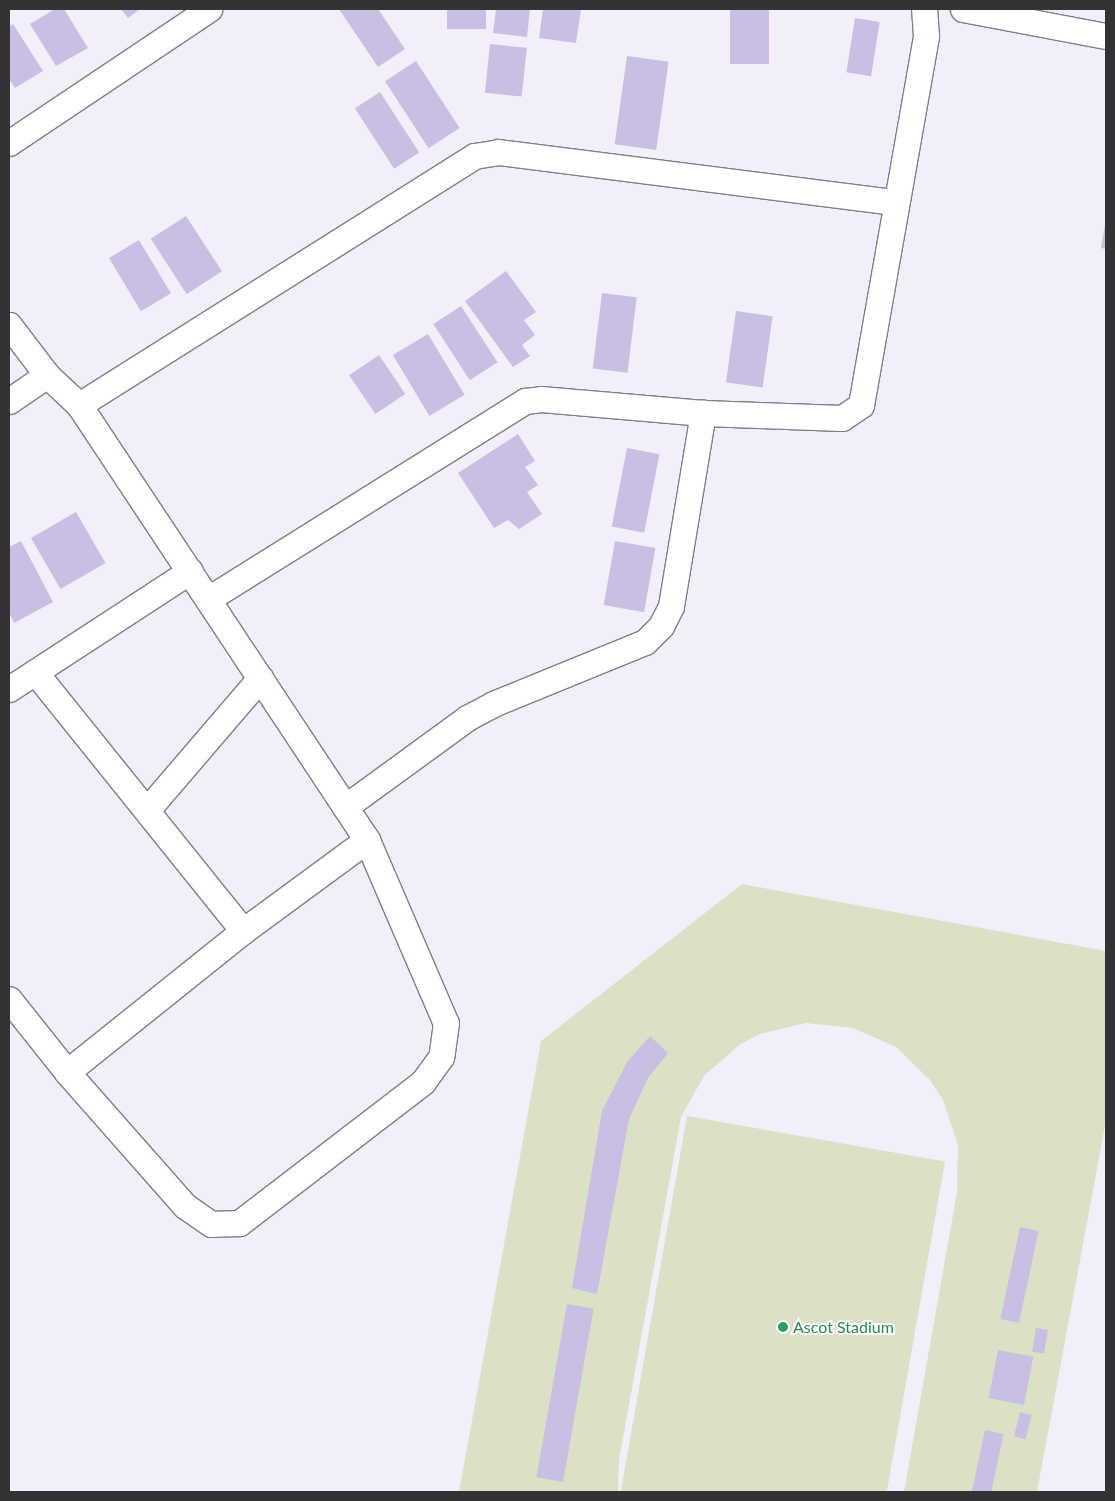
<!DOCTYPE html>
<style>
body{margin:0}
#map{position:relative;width:1115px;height:1501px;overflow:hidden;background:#f2effa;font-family:Lato,sans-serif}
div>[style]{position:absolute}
.green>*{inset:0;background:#dae1c6;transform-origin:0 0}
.building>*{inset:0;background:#c9bfe3;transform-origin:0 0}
.roads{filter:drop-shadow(1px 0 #817e88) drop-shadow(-1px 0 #817e88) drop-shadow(0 1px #817e88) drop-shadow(0 -1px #817e88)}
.minor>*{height:25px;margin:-12.5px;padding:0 12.5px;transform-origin:12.5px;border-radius:12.5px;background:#fff}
.dots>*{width:14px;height:14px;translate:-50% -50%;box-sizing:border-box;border:2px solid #fff;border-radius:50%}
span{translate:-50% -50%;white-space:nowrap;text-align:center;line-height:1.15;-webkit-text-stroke:4px #fff;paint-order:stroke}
.leisure-label{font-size:16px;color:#27864d}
.left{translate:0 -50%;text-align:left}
.frame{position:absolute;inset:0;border:10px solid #333235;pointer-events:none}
</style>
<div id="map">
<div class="green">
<div style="clip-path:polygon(742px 884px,1106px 951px,1106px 1120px,1037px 1492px,904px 1492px,957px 1192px,958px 1145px,943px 1100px,930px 1080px,896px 1047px,853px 1028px,806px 1023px,760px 1034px,739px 1045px,704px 1076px,681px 1117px,619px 1460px,618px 1492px,459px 1492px,541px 1041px)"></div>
<div style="left:687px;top:1116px;width:262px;height:382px;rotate:10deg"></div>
</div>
<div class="building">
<div style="clip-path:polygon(55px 9px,64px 9px,88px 48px,56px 66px,30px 24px)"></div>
<div style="clip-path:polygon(121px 9px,140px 9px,128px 18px)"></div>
<div style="clip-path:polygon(339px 9px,378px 9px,405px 49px,378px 67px)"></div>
<div style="left:447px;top:9px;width:39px;height:20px"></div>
<div style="clip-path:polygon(496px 9px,530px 9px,527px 37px,493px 33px)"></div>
<div style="clip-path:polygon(543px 9px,581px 9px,576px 43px,539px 38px)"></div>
<div style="left:730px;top:9px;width:39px;height:55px"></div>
<div style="left:855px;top:18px;width:25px;height:55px;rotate:9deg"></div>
<div style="clip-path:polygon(13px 24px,43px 71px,15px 88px,9px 79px,9px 27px)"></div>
<div style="left:490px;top:44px;width:37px;height:49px;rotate:6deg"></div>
<div style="left:627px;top:56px;width:42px;height:89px;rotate:8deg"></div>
<div style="left:416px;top:61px;width:80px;height:37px;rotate:57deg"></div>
<div style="left:380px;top:92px;width:72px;height:30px;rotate:57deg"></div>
<div style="left:186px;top:216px;width:66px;height:42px;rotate:57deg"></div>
<div style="clip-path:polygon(1105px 225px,1106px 226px,1106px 249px,1101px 248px)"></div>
<div style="left:139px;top:240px;width:62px;height:35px;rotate:59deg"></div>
<div style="clip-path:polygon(506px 271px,536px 312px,524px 320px,535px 335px,522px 345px,530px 356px,513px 367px,465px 301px)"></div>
<div style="left:602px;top:293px;width:35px;height:76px;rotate:7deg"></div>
<div style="left:461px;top:306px;width:67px;height:33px;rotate:57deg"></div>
<div style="left:736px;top:311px;width:37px;height:72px;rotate:8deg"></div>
<div style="left:428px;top:334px;width:71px;height:41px;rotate:59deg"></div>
<div style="left:379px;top:355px;width:47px;height:36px;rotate:56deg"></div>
<div style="clip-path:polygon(518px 434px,535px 461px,525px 467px,538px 485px,527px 492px,542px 514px,519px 529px,508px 520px,494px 528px,458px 473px)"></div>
<div style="left:627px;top:448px;width:33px;height:80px;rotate:11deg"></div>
<div style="left:76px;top:512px;width:59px;height:52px;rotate:60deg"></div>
<div style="clip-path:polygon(21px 541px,53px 602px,14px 623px,9px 612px,9px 547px)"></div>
<div style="left:615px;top:541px;width:41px;height:65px;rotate:10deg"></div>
<div style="clip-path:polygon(650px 1036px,668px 1053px,648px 1078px,629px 1119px,597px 1294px,572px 1288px,602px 1111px,627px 1062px)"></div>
<div style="left:1020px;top:1227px;width:19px;height:94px;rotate:12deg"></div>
<div style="left:567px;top:1304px;width:27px;height:176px;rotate:10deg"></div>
<div style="left:1036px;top:1328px;width:12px;height:24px;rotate:9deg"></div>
<div style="left:998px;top:1350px;width:36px;height:49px;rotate:11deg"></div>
<div style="left:1020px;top:1412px;width:12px;height:25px;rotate:14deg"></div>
<div style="left:985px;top:1430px;width:19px;height:63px;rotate:12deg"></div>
</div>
<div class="roads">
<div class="minor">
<div style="left:963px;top:9px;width:146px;rotate:10.7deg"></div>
<div style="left:9px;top:143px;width:241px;rotate:-33.8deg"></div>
<div style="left:9px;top:325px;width:63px;rotate:52.8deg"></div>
<div style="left:47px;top:375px;width:44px;rotate:43.2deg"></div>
<div style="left:79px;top:405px;width:522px;rotate:56.49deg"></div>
<div style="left:367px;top:840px;width:199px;rotate:66.7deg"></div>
<div style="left:446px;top:1023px;width:34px;rotate:98deg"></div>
<div style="left:441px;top:1057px;width:31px;rotate:126deg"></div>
<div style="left:423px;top:1082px;width:232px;rotate:142.5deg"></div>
<div style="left:239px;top:1223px;width:28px;rotate:178deg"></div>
<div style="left:211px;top:1224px;width:32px;rotate:-145deg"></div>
<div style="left:185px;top:1206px;width:179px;rotate:-131.4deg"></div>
<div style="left:67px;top:1072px;width:93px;rotate:-128.5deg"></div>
<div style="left:9px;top:401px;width:46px;rotate:-34.4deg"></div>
<div style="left:79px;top:405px;width:467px;rotate:-32.2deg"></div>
<div style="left:474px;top:156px;width:24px;rotate:-9deg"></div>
<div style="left:498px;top:152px;width:401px;rotate:7.2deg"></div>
<div style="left:208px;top:599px;width:374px;rotate:-32deg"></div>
<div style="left:525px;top:401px;width:16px;rotate:-7deg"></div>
<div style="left:541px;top:399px;width:163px;rotate:4.9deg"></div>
<div style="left:703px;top:413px;width:139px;rotate:2.1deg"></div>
<div style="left:842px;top:418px;width:23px;rotate:-34deg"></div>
<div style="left:861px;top:405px;width:375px;rotate:-80deg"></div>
<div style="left:926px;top:36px;width:27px;rotate:-94deg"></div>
<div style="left:35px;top:672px;width:332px;rotate:51.2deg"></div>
<div style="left:9px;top:689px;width:216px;rotate:-33.1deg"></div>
<div style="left:345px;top:807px;width:151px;rotate:-36.1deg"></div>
<div style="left:467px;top:718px;width:30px;rotate:-28deg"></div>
<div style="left:493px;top:704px;width:164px;rotate:-22.2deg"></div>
<div style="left:645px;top:642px;width:23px;rotate:-45deg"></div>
<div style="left:661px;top:626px;width:22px;rotate:-63deg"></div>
<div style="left:671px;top:606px;width:196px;rotate:-80.6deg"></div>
<div style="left:147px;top:810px;width:174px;rotate:-49.4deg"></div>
<div style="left:67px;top:1072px;width:226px;rotate:-38.7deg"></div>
<div style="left:243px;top:931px;width:154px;rotate:-36.3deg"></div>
</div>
</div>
<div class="dots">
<div style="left:783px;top:1327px;background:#2e9e5b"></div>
</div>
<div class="leisure-label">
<span class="left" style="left:793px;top:1327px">Ascot Stadium</span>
</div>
<div class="frame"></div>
</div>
